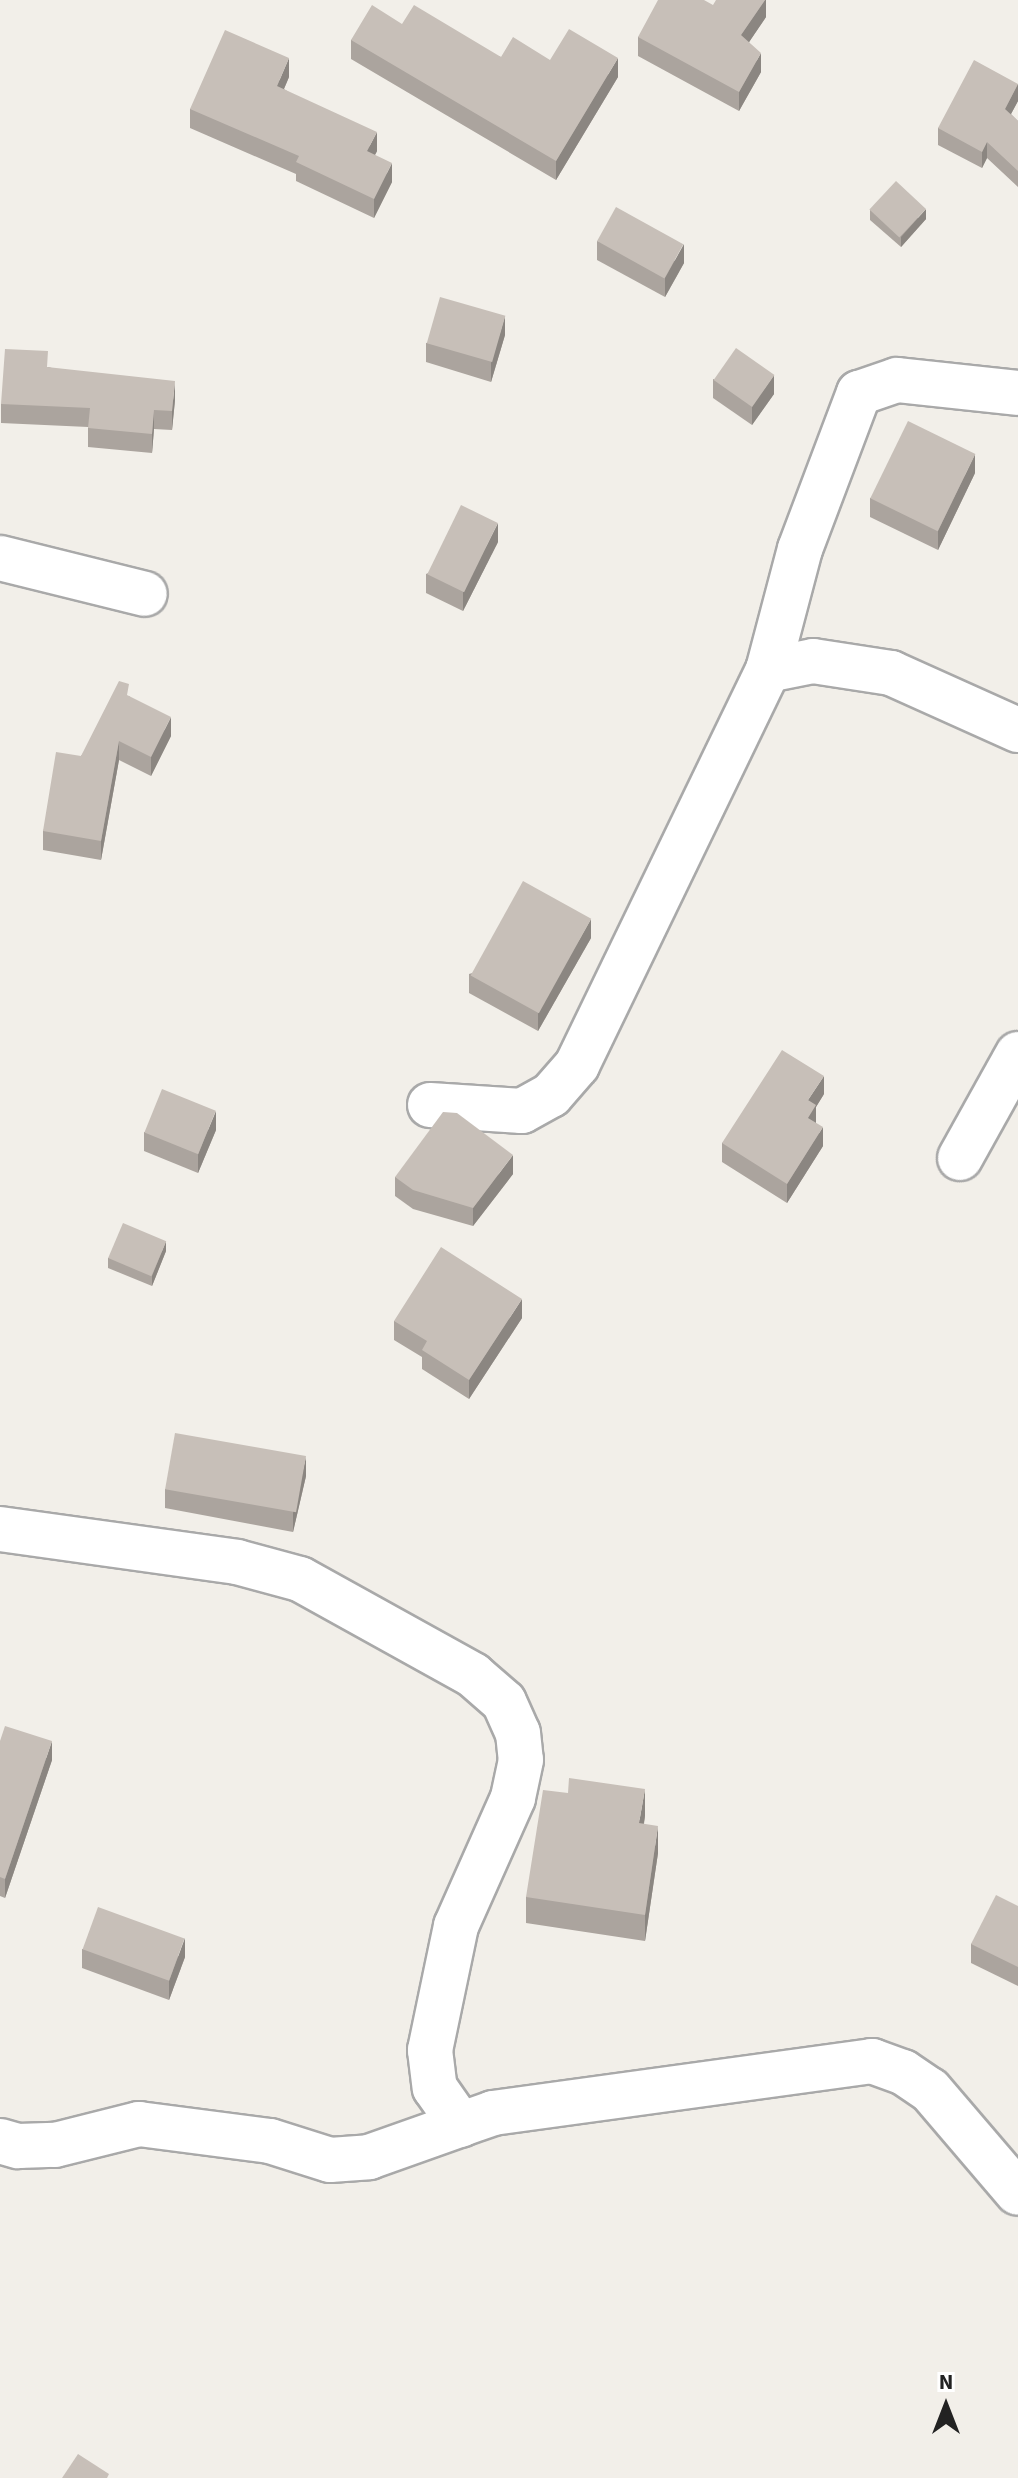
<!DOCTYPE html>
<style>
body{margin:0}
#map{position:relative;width:1018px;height:2478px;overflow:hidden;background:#f2efe9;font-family:"Source Sans 3",sans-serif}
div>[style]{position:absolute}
.roads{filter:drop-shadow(2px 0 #a9a9a9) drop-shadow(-2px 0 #a9a9a9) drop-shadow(0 2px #a9a9a9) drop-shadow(0 -2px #a9a9a9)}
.minor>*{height:44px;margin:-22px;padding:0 22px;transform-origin:22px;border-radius:22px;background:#fff}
.wall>*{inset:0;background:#aba49e}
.shaded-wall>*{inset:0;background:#8b8681}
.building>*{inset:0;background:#c7bfb8;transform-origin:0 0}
span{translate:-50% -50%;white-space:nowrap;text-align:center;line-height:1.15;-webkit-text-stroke:6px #fff;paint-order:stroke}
.north{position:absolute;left:906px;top:2366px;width:80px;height:80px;-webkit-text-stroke:6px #fff;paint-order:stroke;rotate:0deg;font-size:22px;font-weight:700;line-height:32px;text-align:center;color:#222}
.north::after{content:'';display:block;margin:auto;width:28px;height:36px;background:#222;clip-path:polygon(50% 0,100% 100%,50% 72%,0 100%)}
</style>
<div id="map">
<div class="roads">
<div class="minor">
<div style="left:0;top:558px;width:149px;rotate:13.9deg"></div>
<div style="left:768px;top:670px;width:46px;rotate:-11.3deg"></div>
<div style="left:813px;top:661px;width:79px;rotate:8.7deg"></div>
<div style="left:891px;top:673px;width:139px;rotate:24.2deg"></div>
<div style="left:430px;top:1105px;width:92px;rotate:3.7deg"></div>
<div style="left:522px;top:1111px;width:33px;rotate:-29deg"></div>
<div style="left:551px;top:1095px;width:40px;rotate:-49deg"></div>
<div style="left:577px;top:1065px;width:439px;rotate:-64.2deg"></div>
<div style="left:768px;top:670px;width:125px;rotate:-75.2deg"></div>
<div style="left:800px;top:549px;width:167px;rotate:-69.3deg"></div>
<div style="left:859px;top:393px;width:40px;rotate:-18.9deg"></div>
<div style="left:897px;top:380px;width:122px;rotate:6.1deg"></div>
<div style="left:960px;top:1158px;width:119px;rotate:-60.9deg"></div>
<div style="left:0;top:1529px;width:239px;rotate:7.9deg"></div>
<div style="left:237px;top:1562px;width:65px;rotate:15.1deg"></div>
<div style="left:300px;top:1579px;width:198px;rotate:29deg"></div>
<div style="left:473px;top:1675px;width:41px;rotate:41.1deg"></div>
<div style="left:504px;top:1702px;width:34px;rotate:66deg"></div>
<div style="left:518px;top:1733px;width:27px;rotate:84deg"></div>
<div style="left:521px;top:1760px;width:39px;rotate:102deg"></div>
<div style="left:513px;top:1798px;width:140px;rotate:114deg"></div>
<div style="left:456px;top:1926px;width:127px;rotate:101.8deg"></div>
<div style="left:430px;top:2050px;width:38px;rotate:83deg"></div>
<div style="left:435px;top:2088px;width:45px;rotate:54.9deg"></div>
<div style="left:0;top:2141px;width:19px;rotate:16deg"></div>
<div style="left:18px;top:2146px;width:37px;rotate:-2deg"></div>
<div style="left:55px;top:2145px;width:87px;rotate:-14deg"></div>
<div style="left:139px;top:2124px;width:132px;rotate:7.4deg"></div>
<div style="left:270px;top:2141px;width:63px;rotate:17.6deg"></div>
<div style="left:330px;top:2160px;width:39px;rotate:-4deg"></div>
<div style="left:369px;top:2157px;width:132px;rotate:-19.5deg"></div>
<div style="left:493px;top:2113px;width:383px;rotate:-7.8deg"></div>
<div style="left:872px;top:2061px;width:33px;rotate:20deg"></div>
<div style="left:903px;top:2072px;width:32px;rotate:34deg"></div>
<div style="left:930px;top:2090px;width:135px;rotate:49.5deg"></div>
</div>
</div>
<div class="wall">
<div style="clip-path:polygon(766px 0,766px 17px,749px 42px,761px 72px,739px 111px,638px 56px,638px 37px,713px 5px)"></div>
<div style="clip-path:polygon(402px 24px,501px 57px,550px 60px,618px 77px,556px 180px,351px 59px,351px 40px)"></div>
<div style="clip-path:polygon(289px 77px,284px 89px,377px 151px,375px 155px,392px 182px,374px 218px,296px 181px,296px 174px,190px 128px,190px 109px)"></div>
<div style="clip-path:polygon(1018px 84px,1018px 101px,1011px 114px,1018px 121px,1018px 187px,987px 158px,982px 168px,938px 145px,938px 128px)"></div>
<div style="clip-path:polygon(870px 210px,926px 219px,901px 247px,870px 220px)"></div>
<div style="clip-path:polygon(597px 241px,684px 263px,665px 297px,597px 260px)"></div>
<div style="clip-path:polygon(505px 335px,491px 382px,426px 362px,426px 343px)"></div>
<div style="clip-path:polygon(48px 367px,175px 400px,172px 430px,154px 429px,152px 453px,88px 447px,88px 427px,1px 423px,1px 404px)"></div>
<div style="clip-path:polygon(713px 379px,774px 394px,752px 425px,713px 398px)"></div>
<div style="clip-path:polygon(975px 473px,938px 550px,870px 517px,870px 498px)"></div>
<div style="clip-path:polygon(498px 542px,463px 611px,426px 593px,426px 574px)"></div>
<div style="clip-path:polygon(129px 696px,171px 736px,151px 776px,119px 760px,101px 860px,43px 850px,43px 831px,81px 756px)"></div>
<div style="clip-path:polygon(591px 938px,538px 1031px,469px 993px,469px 974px)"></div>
<div style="clip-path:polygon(824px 1094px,816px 1107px,816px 1123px,823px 1146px,787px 1203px,722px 1162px,722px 1143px)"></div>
<div style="clip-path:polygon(216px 1130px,198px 1173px,144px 1151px,144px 1132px)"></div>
<div style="clip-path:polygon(513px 1174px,473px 1226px,413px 1209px,395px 1196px,395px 1177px)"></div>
<div style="clip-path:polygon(166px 1251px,152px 1286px,108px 1268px,108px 1258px)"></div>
<div style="clip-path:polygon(522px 1318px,469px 1399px,422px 1369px,422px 1357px,394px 1340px,394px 1321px)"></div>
<div style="clip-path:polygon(306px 1476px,293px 1532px,165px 1508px,165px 1489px)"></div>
<div style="clip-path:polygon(0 1741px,52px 1760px,5px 1898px,0 1896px)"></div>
<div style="clip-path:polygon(645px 1816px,644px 1824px,658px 1853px,645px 1941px,526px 1923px,526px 1897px)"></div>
<div style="clip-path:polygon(1018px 1906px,1018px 1986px,971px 1963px,971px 1944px)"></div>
<div style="clip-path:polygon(82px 1949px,185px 1957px,169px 2000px,82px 1968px)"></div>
</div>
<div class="shaded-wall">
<div style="clip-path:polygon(765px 0,766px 0,766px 17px,741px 54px,741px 35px)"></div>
<div style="clip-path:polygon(761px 53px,761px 72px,739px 111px,739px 92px)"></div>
<div style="clip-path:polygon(289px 58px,289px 77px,277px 105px,277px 86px)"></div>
<div style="clip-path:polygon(618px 58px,618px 77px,556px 180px,556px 161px)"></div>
<div style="clip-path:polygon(1018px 84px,1018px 101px,1005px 125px,1005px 109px)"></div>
<div style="clip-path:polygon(377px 132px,377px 151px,367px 170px,367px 151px)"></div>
<div style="clip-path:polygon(987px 142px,987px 158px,982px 168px,982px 152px)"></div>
<div style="clip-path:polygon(392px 163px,392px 182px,374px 218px,374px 199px)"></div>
<div style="clip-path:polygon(926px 209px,926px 219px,901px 247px,901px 237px)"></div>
<div style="clip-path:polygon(684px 244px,684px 263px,665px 297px,665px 278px)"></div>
<div style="clip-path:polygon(505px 316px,505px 335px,491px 382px,491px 363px)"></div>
<div style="clip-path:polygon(774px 375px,774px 394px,752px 425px,752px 406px)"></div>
<div style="clip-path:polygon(175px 381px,175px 400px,172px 430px,172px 411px)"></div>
<div style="clip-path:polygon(154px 410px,154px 429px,152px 453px,152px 434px)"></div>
<div style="clip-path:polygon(975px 454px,975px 473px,938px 550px,938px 531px)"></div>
<div style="clip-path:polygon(498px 523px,498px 542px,463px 611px,463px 592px)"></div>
<div style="clip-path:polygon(171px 717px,171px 736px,151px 776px,151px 757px)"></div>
<div style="clip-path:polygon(119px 741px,119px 760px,101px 860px,101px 841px)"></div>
<div style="clip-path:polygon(591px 919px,591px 938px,538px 1031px,538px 1012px)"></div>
<div style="clip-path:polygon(824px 1076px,824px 1094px,816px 1107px,816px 1124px,808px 1137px,808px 1100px)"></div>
<div style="clip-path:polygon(216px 1111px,216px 1130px,198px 1173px,198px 1154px)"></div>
<div style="clip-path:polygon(823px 1127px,823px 1146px,787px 1203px,787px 1184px)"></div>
<div style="clip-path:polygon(513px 1155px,513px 1174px,473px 1226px,473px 1208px)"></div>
<div style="clip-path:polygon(166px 1241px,166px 1251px,152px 1286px,152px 1276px)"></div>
<div style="clip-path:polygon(522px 1299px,522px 1318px,469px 1399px,469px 1380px)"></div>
<div style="clip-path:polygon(306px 1457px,306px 1476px,293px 1532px,293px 1513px)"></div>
<div style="clip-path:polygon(52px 1741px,52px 1760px,5px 1898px,5px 1879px)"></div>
<div style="clip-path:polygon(645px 1789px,645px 1816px,639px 1850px,639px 1823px)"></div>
<div style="clip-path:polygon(658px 1826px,658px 1853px,645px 1941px,645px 1915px)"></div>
<div style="clip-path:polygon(185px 1938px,185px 1957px,169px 2000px,169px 1981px)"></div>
</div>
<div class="building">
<div style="clip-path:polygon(658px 0,704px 0,713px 5px,716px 0,765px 0,741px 35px,761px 53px,739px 92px,638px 37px)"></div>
<div style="clip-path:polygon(372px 5px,402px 24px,414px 5px,501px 57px,513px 37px,550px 60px,569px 29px,618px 58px,556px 161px,351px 40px)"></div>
<div style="clip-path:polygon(225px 30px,289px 58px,277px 86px,377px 132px,367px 151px,392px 163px,374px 199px,296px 162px,299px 156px,190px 109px)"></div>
<div style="clip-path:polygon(974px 60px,1018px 84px,1005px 109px,1018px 121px,1018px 171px,987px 142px,982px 152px,938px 128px)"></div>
<div style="left:896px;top:181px;width:41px;height:39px;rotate:43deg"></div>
<div style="left:616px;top:207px;width:77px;height:39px;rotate:29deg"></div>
<div style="left:440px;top:297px;width:68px;height:48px;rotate:16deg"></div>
<div style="left:736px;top:348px;width:47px;height:39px;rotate:35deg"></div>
<div style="clip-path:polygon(5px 349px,48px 351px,47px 367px,175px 381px,172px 411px,154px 410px,152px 434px,88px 428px,90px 408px,1px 404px)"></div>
<div style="left:908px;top:421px;width:75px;height:86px;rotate:26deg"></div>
<div style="left:461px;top:505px;width:41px;height:77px;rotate:26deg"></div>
<div style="clip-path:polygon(119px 681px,129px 684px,127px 695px,171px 717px,151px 757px,119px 741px,101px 841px,43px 831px,56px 752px,81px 756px)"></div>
<div style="left:523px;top:881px;width:78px;height:108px;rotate:29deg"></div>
<div style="clip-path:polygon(782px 1050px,824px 1076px,808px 1100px,816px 1105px,808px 1118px,823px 1127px,787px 1184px,722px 1143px)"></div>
<div style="left:162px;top:1089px;width:58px;height:47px;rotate:22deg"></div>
<div style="clip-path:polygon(443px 1112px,457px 1113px,513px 1155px,473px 1208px,413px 1190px,395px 1177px)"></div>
<div style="left:123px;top:1223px;width:47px;height:38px;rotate:23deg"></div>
<div style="clip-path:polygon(441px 1247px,522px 1299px,469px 1380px,422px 1350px,427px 1341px,394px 1321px)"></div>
<div style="left:175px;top:1433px;width:133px;height:57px;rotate:10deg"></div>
<div style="clip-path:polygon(5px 1726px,52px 1741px,5px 1879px,0 1877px,0 1741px)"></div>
<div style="clip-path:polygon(569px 1778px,645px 1789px,639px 1823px,658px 1826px,645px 1915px,526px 1897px,543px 1790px,568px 1793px)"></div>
<div style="clip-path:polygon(996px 1895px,1018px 1906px,1018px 1967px,971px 1944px)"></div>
<div style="left:98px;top:1907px;width:92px;height:45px;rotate:20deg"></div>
<div style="clip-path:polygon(78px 2454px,109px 2474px,107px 2478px,62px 2478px)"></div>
</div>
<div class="north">N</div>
</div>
